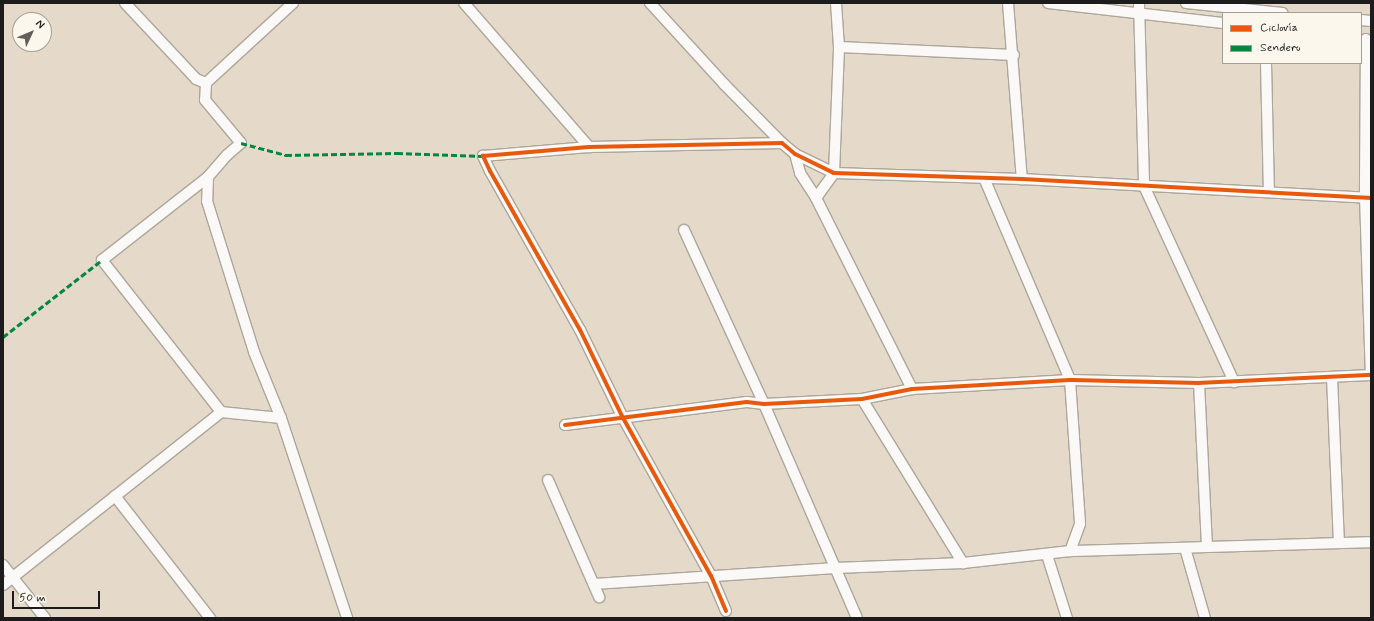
<!DOCTYPE html>
<meta charset="utf-8">
<style>
body{margin:0}
#map{position:relative;width:1374px;height:621px;overflow:hidden;background:#e5dac9;font-family:Mynerve,sans-serif}
div>[style]{position:absolute}
.roads{filter:drop-shadow(1px 0 #aca69b) drop-shadow(-1px 0 #aca69b) drop-shadow(0 1px #aca69b) drop-shadow(0 -1px #aca69b)}
.street>*{height:10px;margin:-5px;padding:0 5px;transform-origin:5px;border-radius:5px;background:#fbf9f7}
.quiet>*{height:3px;margin-top:-1.5px;transform-origin:0;background:repeating-linear-gradient(90deg,#00873e 0 6px,transparent 0 9px)}
.cycleway>*{height:4px;margin:-2px;padding:0 2px;transform-origin:2px;border-radius:2px;background:#e8590c}
span{translate:-50% -50%;white-space:nowrap;text-align:center;line-height:1.15;-webkit-text-stroke:3px #fbf7ec;paint-order:stroke}
.frame{position:absolute;inset:0;border:4px solid #1c1c1c;pointer-events:none}
.legend{position:absolute;left:1222px;top:12px;width:140px;height:52px;box-sizing:border-box;background:#fbf7ec;border:1px solid #a29f99;margin:0;padding:5px 7px;list-style:none;font-size:12px;color:#1c1c1c}
.legend li{display:flex;align-items:center;gap:8px;height:20px}
.legend b{width:20px;border:1px solid #a29f99}
.north{position:absolute;left:12px;top:12px;width:40px;height:40px;box-sizing:border-box;background:#fbf7ec;border:1px solid #a29f99;border-radius:50%;rotate:46deg;font-size:11px;font-weight:700;line-height:16px;text-align:center;color:#1c1c1c}
.north::after{content:'';display:block;margin:auto;width:14px;height:18px;background:#625e59;clip-path:polygon(50% 0,100% 100%,50% 72%,0 100%)}
.scale{position:absolute;left:12px;top:591px;width:88px;height:18px;box-sizing:border-box;border:2px solid #1c1c1c;border-top:0;padding-left:5px;font-size:12px;line-height:14px;white-space:nowrap;color:#1c1c1c;-webkit-text-stroke:3px #fbf7ec;paint-order:stroke}
</style>
<div id="map">
<div class="roads">
<div class="street">
<div style="left:125px;top:3px;width:104px;rotate:46.9deg"></div>
<div style="left:196px;top:79px;width:11px;rotate:22deg"></div>
<div style="left:293px;top:3px;width:118px;rotate:137.4deg"></div>
<div style="left:206px;top:83px;width:17px;rotate:93deg"></div>
<div style="left:205px;top:100px;width:56px;rotate:50.1deg"></div>
<div style="left:241px;top:143px;width:18px;rotate:139deg"></div>
<div style="left:227px;top:155px;width:29px;rotate:131deg"></div>
<div style="left:208px;top:177px;width:24px;rotate:92deg"></div>
<div style="left:207px;top:201px;width:158px;rotate:72.7deg"></div>
<div style="left:254px;top:352px;width:71px;rotate:67.8deg"></div>
<div style="left:281px;top:418px;width:211px;rotate:71.7deg"></div>
<div style="left:464px;top:3px;width:191px;rotate:49deg"></div>
<div style="left:650px;top:3px;width:110px;rotate:47.6deg"></div>
<div style="left:724px;top:84px;width:83px;rotate:45.5deg"></div>
<div style="left:1008px;top:3px;width:177px;rotate:85.5deg"></div>
<div style="left:1048px;top:3px;width:176px;rotate:6.5deg"></div>
<div style="left:1139px;top:3px;width:183px;rotate:88.4deg"></div>
<div style="left:1144px;top:186px;width:216px;rotate:65.3deg"></div>
<div style="left:1186px;top:3px;width:97px;rotate:5.9deg"></div>
<div style="left:1361px;top:20px;width:10px;rotate:6deg"></div>
<div style="left:1366px;top:39px;width:158px;rotate:90.4deg"></div>
<div style="left:1365px;top:197px;width:178px;rotate:88.1deg"></div>
<div style="left:839px;top:47px;width:175px;rotate:2.6deg"></div>
<div style="left:1266px;top:63px;width:129px;rotate:88.7deg"></div>
<div style="left:795px;top:154px;width:20px;rotate:75deg"></div>
<div style="left:800px;top:173px;width:30px;rotate:57deg"></div>
<div style="left:816px;top:198px;width:214px;rotate:63.3deg"></div>
<div style="left:208px;top:177px;width:135px;rotate:141.9deg"></div>
<div style="left:102px;top:260px;width:193px;rotate:51.9deg"></div>
<div style="left:984px;top:178px;width:220px;rotate:66.9deg"></div>
<div style="left:1070px;top:380px;width:144px;rotate:86deg"></div>
<div style="left:1080px;top:524px;width:29px;rotate:110deg"></div>
<div style="left:816px;top:198px;width:31px;rotate:-54deg"></div>
<div style="left:834px;top:173px;width:126px;rotate:-87.7deg"></div>
<div style="left:839px;top:47px;width:44px;rotate:-93.9deg"></div>
<div style="left:684px;top:230px;width:192px;rotate:65.3deg"></div>
<div style="left:764px;top:404px;width:233px;rotate:66.5deg"></div>
<div style="left:1332px;top:377px;width:166px;rotate:87.6deg"></div>
<div style="left:1199px;top:383px;width:164px;rotate:87.2deg"></div>
<div style="left:862px;top:399px;width:193px;rotate:58.4deg"></div>
<div style="left:565px;top:425px;width:183px;rotate:-7.2deg"></div>
<div style="left:747px;top:402px;width:17px;rotate:7deg"></div>
<div style="left:764px;top:404px;width:98px;rotate:-2.9deg"></div>
<div style="left:862px;top:399px;width:51px;rotate:-11.3deg"></div>
<div style="left:912px;top:389px;width:158px;rotate:-3.3deg"></div>
<div style="left:1070px;top:380px;width:129px;rotate:1.3deg"></div>
<div style="left:1199px;top:383px;width:172px;rotate:-2.7deg"></div>
<div style="left:548px;top:480px;width:128px;rotate:66.4deg"></div>
<div style="left:115px;top:496px;width:155px;rotate:52.1deg"></div>
<div style="left:1185px;top:548px;width:73px;rotate:74.1deg"></div>
<div style="left:1047px;top:555px;width:66px;rotate:72.4deg"></div>
<div style="left:3px;top:565px;width:68px;rotate:51.6deg"></div>
<div style="left:594px;top:584px;width:242px;rotate:-3.8deg"></div>
<div style="left:835px;top:568px;width:128px;rotate:-2.2deg"></div>
<div style="left:963px;top:563px;width:108px;rotate:-6.4deg"></div>
<div style="left:1070px;top:551px;width:301px;rotate:-1.7deg"></div>
<div style="left:3px;top:585px;width:278px;rotate:-38.4deg"></div>
<div style="left:221px;top:412px;width:60px;rotate:5.7deg"></div>
<div style="left:726px;top:611px;width:38px;rotate:-113deg"></div>
<div style="left:711px;top:576px;width:181px;rotate:-119.1deg"></div>
<div style="left:623px;top:418px;width:98px;rotate:-116deg"></div>
<div style="left:580px;top:330px;width:183px;rotate:-119.5deg"></div>
<div style="left:490px;top:171px;width:17px;rotate:-115deg"></div>
<div style="left:483px;top:156px;width:106px;rotate:-4.9deg"></div>
<div style="left:589px;top:147px;width:193px;rotate:-1.2deg"></div>
<div style="left:782px;top:143px;width:17px;rotate:40deg"></div>
<div style="left:795px;top:154px;width:43px;rotate:26deg"></div>
<div style="left:834px;top:173px;width:188px;rotate:1.8deg"></div>
<div style="left:1022px;top:179px;width:350px;rotate:3.1deg"></div>
</div>
</div>
<div class="quiet">
<div style="left:241px;top:143px;width:47px;rotate:14.9deg"></div>
<div style="left:286px;top:155px;width:111px;rotate:-1deg"></div>
<div style="left:397px;top:153px;width:86px;rotate:2deg"></div>
<div style="left:3px;top:337px;width:125px;rotate:-37.9deg"></div>
</div>
<div class="cycleway">
<div style="left:565px;top:425px;width:183px;rotate:-7.2deg"></div>
<div style="left:747px;top:402px;width:17px;rotate:7deg"></div>
<div style="left:764px;top:404px;width:98px;rotate:-2.9deg"></div>
<div style="left:862px;top:399px;width:51px;rotate:-11.3deg"></div>
<div style="left:912px;top:389px;width:158px;rotate:-3.3deg"></div>
<div style="left:1070px;top:380px;width:129px;rotate:1.3deg"></div>
<div style="left:1199px;top:383px;width:172px;rotate:-2.7deg"></div>
<div style="left:726px;top:611px;width:38px;rotate:-113deg"></div>
<div style="left:711px;top:576px;width:181px;rotate:-119.1deg"></div>
<div style="left:623px;top:418px;width:98px;rotate:-116deg"></div>
<div style="left:580px;top:330px;width:183px;rotate:-119.5deg"></div>
<div style="left:490px;top:171px;width:17px;rotate:-115deg"></div>
<div style="left:483px;top:156px;width:106px;rotate:-4.9deg"></div>
<div style="left:589px;top:147px;width:193px;rotate:-1.2deg"></div>
<div style="left:782px;top:143px;width:17px;rotate:40deg"></div>
<div style="left:795px;top:154px;width:43px;rotate:26deg"></div>
<div style="left:834px;top:173px;width:188px;rotate:1.8deg"></div>
<div style="left:1022px;top:179px;width:350px;rotate:3.1deg"></div>
</div>
<div class="frame"></div>
<ul class="legend">
<li><b style="height:5px;background:#e8590c"></b>Ciclovía</li>
<li><b style="height:5px;background:#00873e"></b>Sendero</li>
</ul>
<div class="north">N</div>
<div class="scale">50 m</div>
</div>
